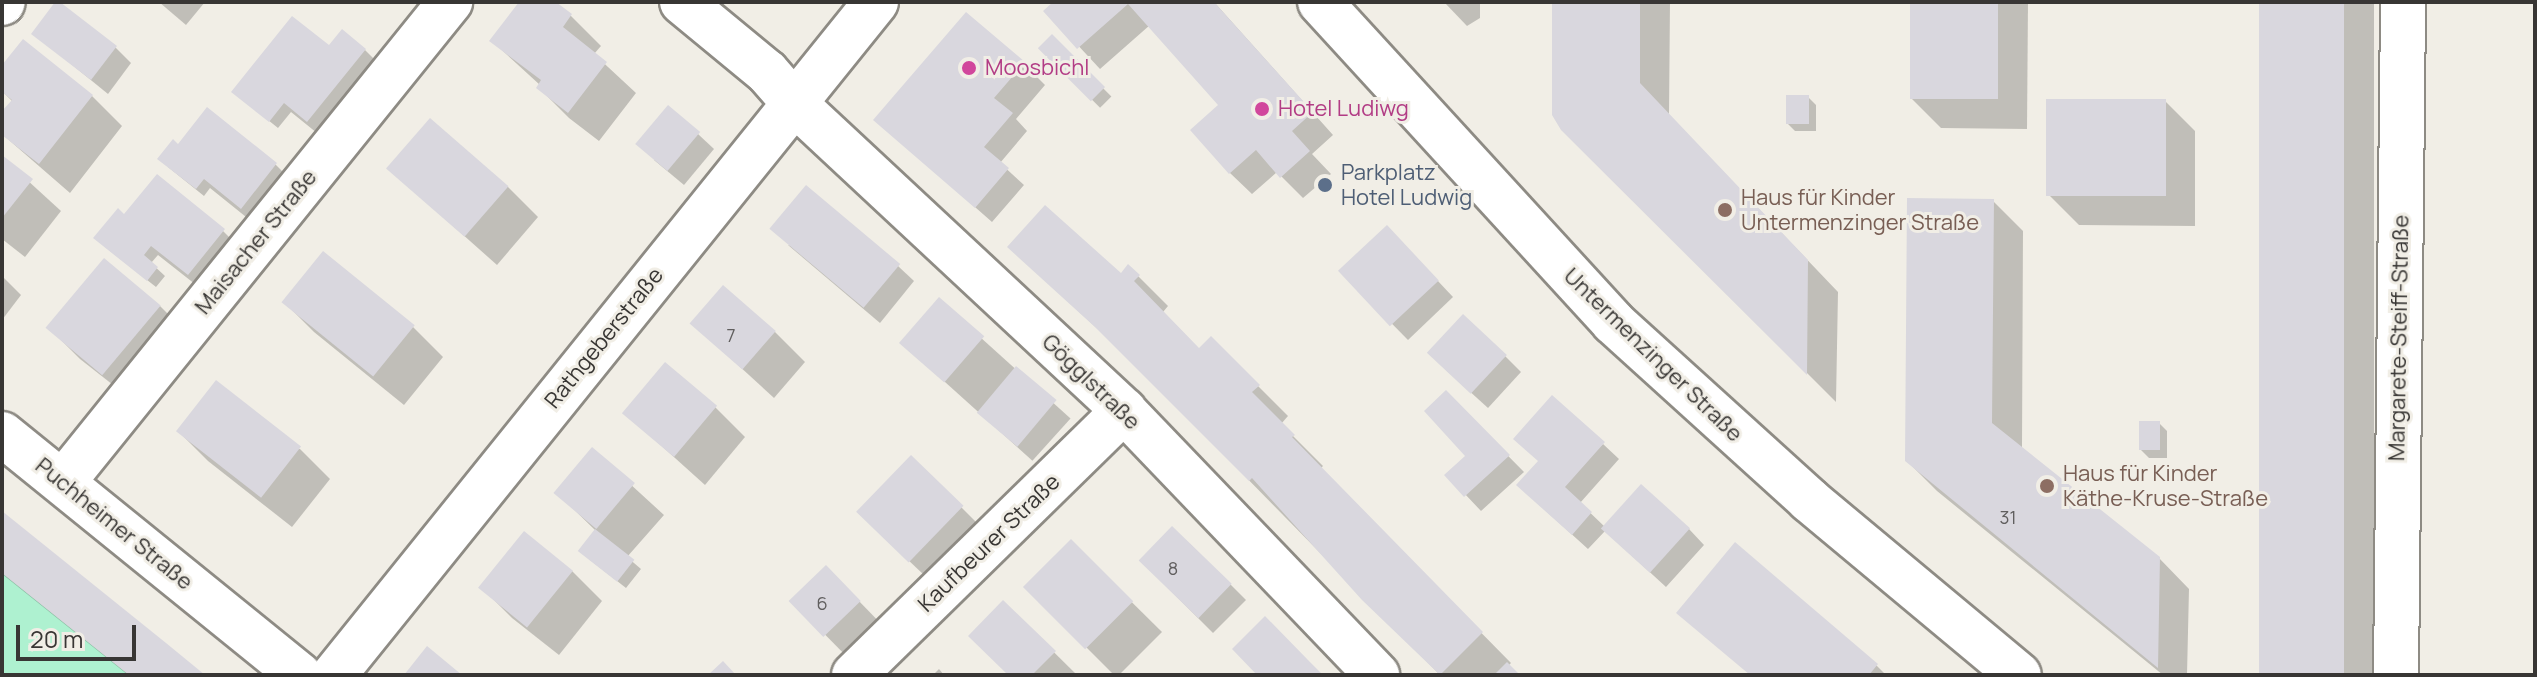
<!DOCTYPE html>
<meta charset="utf-8">
<style>
body{margin:0}
#map{position:relative;width:2537px;height:677px;overflow:hidden;background:#f1eee6;font-family:Manrope,sans-serif}
div>[style]{position:absolute}
.green>*{inset:0;background:#aef1d0}
.shadow>*{inset:0;background:#0003;transform-origin:0 0}
.building>*{inset:0;background:#d9d7de;transform-origin:0 0}
.roads{filter:drop-shadow(2px 0 #8e8b84) drop-shadow(-2px 0 #8e8b84) drop-shadow(0 2px #8e8b84) drop-shadow(0 -2px #8e8b84)}
.minor>*{height:44px;margin:-22px;padding:0 22px;transform-origin:22px;border-radius:22px;background:#fff}
.dots>*{width:22px;height:22px;translate:-50% -50%;box-sizing:border-box;border:4px solid #f1eee6;border-radius:50%}
span{translate:-50% -50%;white-space:nowrap;text-align:center;line-height:1.15;-webkit-text-stroke:6px #f1eee6;paint-order:stroke}
.number-label{font-size:18px;color:#605e5e}
.number-label span{-webkit-text-stroke-width:0}
.hotel-label{font-size:22px;color:#b23c85}
.left{translate:0 -50%;text-align:left}
.service-label{font-size:22px;color:#4e5e75}
.education-label{font-size:22px;color:#785e54}
.street-label{font-size:22px;color:#383634}
.frame{position:absolute;inset:0;border:4px solid #383634;pointer-events:none}
.scale{position:absolute;left:16px;top:625px;width:120px;height:36px;box-sizing:border-box;border:4px solid #383634;border-top:0;padding-left:10px;font-size:24px;line-height:28px;white-space:nowrap;color:#383634;-webkit-text-stroke:6px #f1eee6;paint-order:stroke}
</style>
<div id="map">
<div class="green">
<div style="clip-path:polygon(2px 573px,62px 621px,129px 675px,2px 675px)"></div>
</div>
<div class="shadow">
<div style="clip-path:polygon(159px 2px,205px 2px,186px 25px)"></div>
<div style="clip-path:polygon(522px 2px,553px 2px,571px 16px,601px 46px,594px 54px,636px 93px,599px 141px,569px 118px,539px 88px,540px 85px,492px 41px)"></div>
<div style="clip-path:polygon(1056px 2px,1214px 2px,1333px 135px,1312px 154px,1331px 174px,1303px 198px,1277px 172px,1252px 194px,1230px 173px,1221px 105px,1150px 25px,1100px 69px,1046px 11px)"></div>
<div style="clip-path:polygon(1444px 2px,1480px 2px,1480px 18px,1467px 26px)"></div>
<div style="clip-path:polygon(1554px 2px,1670px 2px,1669px 115px,1838px 292px,1836px 402px,1648px 214px)"></div>
<div style="clip-path:polygon(1912px 2px,2028px 2px,2027px 129px,1941px 128px,1911px 98px)"></div>
<div style="left:2262px;top:2px;width:112px;height:673px"></div>
<div style="clip-path:polygon(33px 33px,115px 47px,131px 63px,108px 94px)"></div>
<div style="left:1052px;top:37px;width:84px;height:16px;rotate:45deg"></div>
<div style="clip-path:polygon(23px 42px,92px 96px,122px 126px,70px 193px,2px 134px,2px 114px,13px 102px,2px 91px,2px 68px)"></div>
<div style="clip-path:polygon(329px 48px,365px 50px,395px 80px,338px 150px,291px 112px,278px 128px,242px 99px)"></div>
<div style="clip-path:polygon(1023px 63px,1045px 85px,1016px 119px,1027px 131px,1000px 163px,1024px 185px,992px 222px,876px 120px)"></div>
<div style="clip-path:polygon(1808px 97px,1816px 105px,1816px 131px,1795px 131px,1787px 123px)"></div>
<div style="clip-path:polygon(2165px 101px,2195px 131px,2195px 226px,2079px 225px,2049px 195px)"></div>
<div style="clip-path:polygon(207px 110px,276px 165px,306px 195px,272px 238px,210px 188px,204px 196px,168px 167px,178px 147px)"></div>
<div style="clip-path:polygon(698px 134px,714px 149px,684px 185px,654px 160px)"></div>
<div style="clip-path:polygon(2px 157px,61px 211px,25px 257px,2px 239px)"></div>
<div style="clip-path:polygon(389px 169px,508px 187px,538px 217px,497px 265px)"></div>
<div style="clip-path:polygon(1993px 201px,2023px 231px,2022px 449px,2159px 558px,2189px 589px,2187px 675px,2163px 675px,1937px 491px,1907px 461px)"></div>
<div style="clip-path:polygon(125px 217px,223px 231px,253px 261px,219px 303px,158px 255px,151px 263px,165px 276px,156px 287px,104px 246px)"></div>
<div style="clip-path:polygon(1403px 244px,1453px 297px,1408px 340px,1341px 272px)"></div>
<div style="clip-path:polygon(788px 245px,898px 266px,914px 281px,880px 323px)"></div>
<div style="clip-path:polygon(1009px 247px,1121px 276px,1138px 276px,1168px 306px,1163px 312px,1200px 350px,1211px 339px,1288px 416px,1281px 424px,1323px 466px,1320px 469px,1511px 663px,1508px 666px,1517px 675px,1440px 675px,1128px 357px)"></div>
<div style="clip-path:polygon(2px 276px,21px 295px,2px 320px)"></div>
<div style="left:939px;top:300px;width:177px;height:57px;rotate:42deg"></div>
<div style="clip-path:polygon(284px 302px,413px 327px,443px 357px,404px 405px,314px 332px)"></div>
<div style="clip-path:polygon(160px 306px,190px 336px,136px 403px,80px 359px,50px 329px)"></div>
<div style="clip-path:polygon(692px 323px,775px 332px,805px 362px,774px 398px)"></div>
<div style="clip-path:polygon(1505px 356px,1521px 372px,1488px 408px,1445px 369px)"></div>
<div style="clip-path:polygon(1446px 393px,1524px 472px,1481px 511px,1447px 475px,1468px 456px)"></div>
<div style="clip-path:polygon(715px 407px,745px 437px,705px 485px,625px 413px)"></div>
<div style="clip-path:polygon(2159px 423px,2167px 431px,2167px 458px,2149px 458px,2141px 450px)"></div>
<div style="clip-path:polygon(178px 431px,300px 449px,330px 479px,292px 527px,208px 461px)"></div>
<div style="clip-path:polygon(1603px 444px,1619px 459px,1580px 503px,1605px 527px,1689px 529px,1704px 545px,1666px 587px,1605px 531px,1588px 549px,1535px 501px)"></div>
<div style="clip-path:polygon(593px 450px,664px 515px,627px 557px,641px 569px,626px 588px,589px 559px,596px 531px,556px 492px)"></div>
<div style="clip-path:polygon(912px 458px,992px 538px,941px 591px,889px 542px)"></div>
<div style="clip-path:polygon(2px 514px,202px 675px,128px 675px,2px 574px)"></div>
<div style="clip-path:polygon(1071px 542px,1162px 632px,1119px 675px,1114px 675px,1026px 587px)"></div>
<div style="clip-path:polygon(1190px 544px,1246px 600px,1213px 633px,1140px 560px)"></div>
<div style="clip-path:polygon(1736px 545px,1877px 666px,1886px 675px,1750px 675px)"></div>
<div style="clip-path:polygon(572px 571px,602px 601px,559px 655px,512px 618px,482px 588px)"></div>
<div style="clip-path:polygon(856px 598px,890px 633px,855px 665px,792px 601px)"></div>
<div style="clip-path:polygon(1003px 602px,1077px 675px,1010px 675px)"></div>
<div style="clip-path:polygon(939px 669px,944px 675px,933px 675px)"></div>
</div>
<div class="building">
<div style="clip-path:polygon(55px 2px,60px 2px,117px 46px,91px 80px,31px 34px)"></div>
<div style="clip-path:polygon(519px 2px,556px 2px,572px 14px,563px 27px,607px 62px,568px 113px,536px 88px,541px 80px,489px 41px)"></div>
<div style="clip-path:polygon(1053px 2px,1214px 2px,1313px 112px,1292px 131px,1310px 151px,1280px 178px,1256px 150px,1229px 174px,1190px 130px,1218px 105px,1128px 4px,1077px 49px,1043px 11px)"></div>
<div style="clip-path:polygon(1552px 2px,1640px 2px,1640px 83px,1808px 260px,1807px 375px,1561px 130px,1552px 115px)"></div>
<div style="left:1910px;top:2px;width:88px;height:97px"></div>
<div style="left:2259px;top:2px;width:85px;height:673px"></div>
<div style="clip-path:polygon(966px 12px,1025px 62px,994px 98px,1013px 113px,984px 147px,1009px 168px,975px 208px,873px 120px)"></div>
<div style="clip-path:polygon(292px 16px,329px 45px,342px 29px,366px 49px,307px 122px,284px 103px,269px 122px,231px 92px)"></div>
<div style="left:1052px;top:34px;width:75px;height:20px;rotate:45deg"></div>
<div style="clip-path:polygon(23px 39px,93px 95px,39px 164px,2px 135px,2px 111px,12px 100px,2px 92px,2px 65px)"></div>
<div style="left:1786px;top:95px;width:23px;height:29px"></div>
<div style="left:2046px;top:99px;width:120px;height:97px"></div>
<div style="left:668px;top:105px;width:42px;height:51px;rotate:40deg"></div>
<div style="clip-path:polygon(207px 107px,277px 163px,241px 209px,204px 179px,196px 189px,157px 159px,173px 139px,178px 144px)"></div>
<div style="left:430px;top:118px;width:104px;height:67px;rotate:41deg"></div>
<div style="clip-path:polygon(2px 155px,33px 179px,2px 218px)"></div>
<div style="clip-path:polygon(157px 174px,225px 229px,188px 275px,151px 246px,144px 255px,158px 267px,147px 281px,93px 238px,118px 208px,124px 214px)"></div>
<div style="left:806px;top:185px;width:123px;height:57px;rotate:40deg"></div>
<div style="clip-path:polygon(1907px 198px,1994px 199px,1992px 423px,2160px 557px,2158px 668px,1905px 461px)"></div>
<div style="clip-path:polygon(1045px 205px,1121px 273px,1128px 264px,1140px 275px,1134px 281px,1199px 348px,1211px 336px,1260px 385px,1252px 392px,1295px 435px,1292px 437px,1483px 632px,1440px 675px,1362px 600px,1252px 478px,1249px 481px,1095px 327px,1007px 247px)"></div>
<div style="left:1387px;top:225px;width:76px;height:67px;rotate:47deg"></div>
<div style="left:323px;top:251px;width:118px;height:66px;rotate:39deg"></div>
<div style="left:104px;top:258px;width:74px;height:91px;rotate:40deg"></div>
<div style="left:723px;top:285px;width:70px;height:51px;rotate:41deg"></div>
<div style="left:939px;top:297px;width:60px;height:61px;rotate:41deg"></div>
<div style="left:1463px;top:314px;width:60px;height:53px;rotate:43deg"></div>
<div style="left:665px;top:362px;width:68px;height:67px;rotate:40deg"></div>
<div style="left:1016px;top:366px;width:53px;height:61px;rotate:40deg"></div>
<div style="left:216px;top:380px;width:108px;height:65px;rotate:38deg"></div>
<div style="clip-path:polygon(1446px 390px,1510px 455px,1464px 497px,1444px 475px,1465px 456px,1424px 411px)"></div>
<div style="clip-path:polygon(1552px 395px,1605px 442px,1565px 487px,1592px 512px,1572px 535px,1516px 485px,1538px 461px,1513px 439px)"></div>
<div style="left:2139px;top:421px;width:21px;height:29px"></div>
<div style="left:592px;top:447px;width:56px;height:60px;rotate:40deg"></div>
<div style="left:911px;top:455px;width:73px;height:79px;rotate:44deg"></div>
<div style="left:1641px;top:484px;width:66px;height:60px;rotate:42deg"></div>
<div style="clip-path:polygon(2px 511px,166px 643px,205px 675px,129px 675px,2px 573px)"></div>
<div style="left:1172px;top:526px;width:83px;height:48px;rotate:44deg"></div>
<div style="left:595px;top:529px;width:50px;height:28px;rotate:38deg"></div>
<div style="left:524px;top:531px;width:63px;height:73px;rotate:39deg"></div>
<div style="left:1071px;top:539px;width:88px;height:68px;rotate:45deg"></div>
<div style="clip-path:polygon(1735px 542px,1878px 664px,1869px 675px,1750px 675px,1676px 613px)"></div>
<div style="left:826px;top:565px;width:50px;height:52px;rotate:46deg"></div>
<div style="clip-path:polygon(1003px 600px,1056px 651px,1032px 675px,1008px 675px,968px 636px)"></div>
<div style="clip-path:polygon(1265px 616px,1308px 660px,1323px 675px,1257px 675px,1232px 649px)"></div>
<div style="clip-path:polygon(427px 646px,462px 675px,404px 675px)"></div>
<div style="clip-path:polygon(723px 661px,736px 675px,708px 675px)"></div>
<div style="clip-path:polygon(1507px 662px,1520px 675px,1494px 675px)"></div>
</div>
<div class="roads">
<div class="minor">
<div style="left:682px;top:2px;width:110px;rotate:39.5deg"></div>
<div style="left:767px;top:72px;width:40px;rotate:49deg"></div>
<div style="left:793px;top:102px;width:453px;rotate:43deg"></div>
<div style="left:1124px;top:411px;width:366px;rotate:46.2deg"></div>
<div style="left:1320px;top:2px;width:434px;rotate:47.5deg"></div>
<div style="left:1613px;top:322px;width:265px;rotate:42.2deg"></div>
<div style="left:1809px;top:500px;width:273px;rotate:39.8deg"></div>
<div style="left:2px;top:3px;width:1px;rotate:-45deg"></div>
<div style="left:2px;top:434px;width:383px;rotate:39deg"></div>
<div style="left:63px;top:482px;width:617px;rotate:-51.12deg"></div>
<div style="left:334px;top:675px;width:864px;rotate:-51.15deg"></div>
<div style="left:854px;top:675px;width:378px;rotate:-44.4deg"></div>
<div style="left:2396px;top:675px;width:673px;rotate:-89.4deg"></div>
</div>
</div>
<div class="dots">
<div style="left:969px;top:68px;background:#d1479c"></div>
<div style="left:1262px;top:109px;background:#d1479c"></div>
<div style="left:1325px;top:185px;background:#5c6f8a"></div>
<div style="left:1725px;top:210px;background:#8d6e63"></div>
<div style="left:2047px;top:486px;background:#8d6e63"></div>
</div>
<div class="number-label">
<span style="left:731px;top:335px">7</span>
<span style="left:2008px;top:517px">31</span>
<span style="left:1173px;top:568px">8</span>
<span style="left:822px;top:603px">6</span>
</div>
<div class="hotel-label">
<span class="left" style="left:985px;top:68px">Moosbichl</span>
<span class="left" style="left:1278px;top:109px">Hotel Ludiwg</span>
</div>
<div class="service-label">
<span class="left" style="left:1341px;top:185px">Parkplatz<br>Hotel Ludwig</span>
</div>
<div class="education-label">
<span class="left" style="left:1741px;top:210px">Haus für Kinder<br>Untermenzinger Straße</span>
<span class="left" style="left:2063px;top:486px">Haus für Kinder<br>Käthe-Kruse-Straße</span>
</div>
<div class="street-label">
<span style="left:256px;top:242px;rotate:-51deg">Maisacher Straße</span>
<span style="left:604px;top:338px;rotate:-51deg">Rathgeberstraße</span>
<span style="left:2399px;top:338px;rotate:-89deg">Margarete-Steiff-Straße</span>
<span style="left:1653px;top:355px;rotate:44deg">Untermenzinger Straße</span>
<span style="left:1091px;top:382px;rotate:44deg">Gögglstraße</span>
<span style="left:114px;top:524px;rotate:39deg">Puchheimer Straße</span>
<span style="left:989px;top:543px;rotate:-44deg">Kaufbeurer Straße</span>
</div>
<div class="frame"></div>
<div class="scale">20 m</div>
</div>
